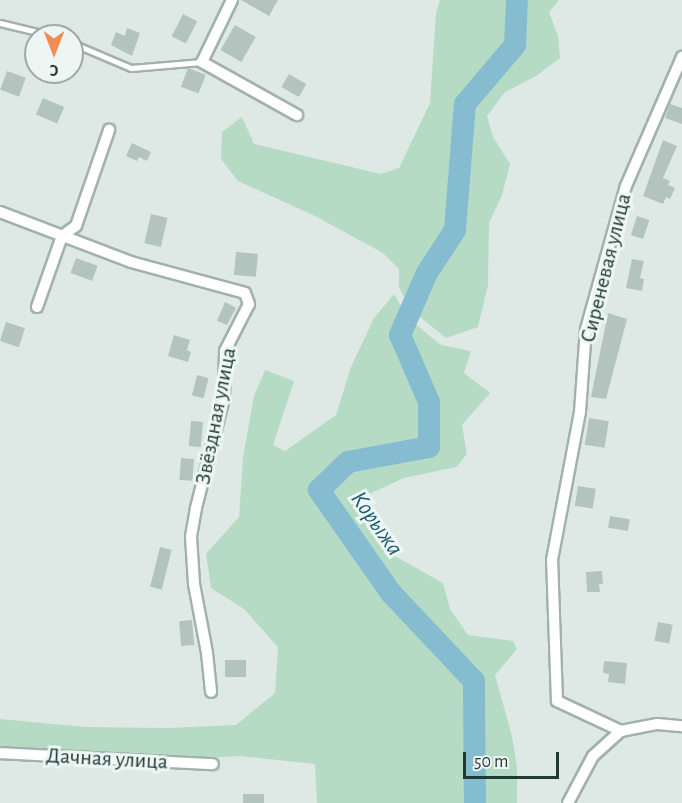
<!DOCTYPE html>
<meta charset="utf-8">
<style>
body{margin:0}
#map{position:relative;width:682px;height:803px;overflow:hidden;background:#dee9e5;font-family:"Alegreya Sans",sans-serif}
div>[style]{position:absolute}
.green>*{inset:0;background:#b6dbc4}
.river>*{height:22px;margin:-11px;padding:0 11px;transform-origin:11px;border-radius:11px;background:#85bccf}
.building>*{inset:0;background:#b3c4bf;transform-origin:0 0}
.roads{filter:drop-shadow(2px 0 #a1b1ad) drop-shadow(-2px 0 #a1b1ad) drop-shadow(0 2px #a1b1ad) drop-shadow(0 -2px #a1b1ad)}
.service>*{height:5px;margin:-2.5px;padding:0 2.5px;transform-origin:2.5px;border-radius:2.5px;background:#fff}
.minor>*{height:10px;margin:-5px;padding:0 5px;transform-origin:5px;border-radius:5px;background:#fff}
span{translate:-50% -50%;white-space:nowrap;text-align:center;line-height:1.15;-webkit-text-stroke:6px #eef6f3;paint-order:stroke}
.street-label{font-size:22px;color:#1f3935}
.water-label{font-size:24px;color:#1b5b73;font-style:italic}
.north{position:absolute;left:24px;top:24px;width:60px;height:60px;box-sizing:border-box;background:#eef6f3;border:2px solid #9baaa7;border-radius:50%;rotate:180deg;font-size:16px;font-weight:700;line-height:24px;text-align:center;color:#1f3935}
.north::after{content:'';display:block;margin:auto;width:21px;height:27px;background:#f18c54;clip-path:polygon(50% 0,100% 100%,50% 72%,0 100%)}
.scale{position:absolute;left:463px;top:752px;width:96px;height:27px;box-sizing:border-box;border:3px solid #1f3935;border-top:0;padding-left:8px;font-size:18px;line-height:21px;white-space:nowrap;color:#1f3935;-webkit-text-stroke:4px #eef6f3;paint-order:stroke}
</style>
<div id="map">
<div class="green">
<div style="clip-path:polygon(440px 0,559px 0,549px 12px,558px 36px,560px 58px,536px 76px,505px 92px,487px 116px,493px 137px,510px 164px,502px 195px,489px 223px,488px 285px,478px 327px,446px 338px,410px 309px,399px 287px,399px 269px,383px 253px,315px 216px,238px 181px,221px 159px,222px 132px,242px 117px,254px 144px,381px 174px,399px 168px,430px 103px,436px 13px)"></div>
<div style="clip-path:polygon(394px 294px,408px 318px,441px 345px,471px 351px,464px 373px,490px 393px,462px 425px,467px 454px,456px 467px,404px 478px,367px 495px,366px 527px,393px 555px,443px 583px,450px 609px,468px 635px,513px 641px,517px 649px,495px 675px,512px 736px,517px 767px,517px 803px,317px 803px,315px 764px,240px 756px,181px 759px,46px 755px,0 748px,0 719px,85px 727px,168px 728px,236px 725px,275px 693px,278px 647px,244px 609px,211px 588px,206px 554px,239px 517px,243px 457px,254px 396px,265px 370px,294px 381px,273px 445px,285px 451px,336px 415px,351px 367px,374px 318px)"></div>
</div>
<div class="river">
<div style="left:475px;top:803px;width:122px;rotate:-90.5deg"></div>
<div style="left:474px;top:681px;width:121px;rotate:-133.3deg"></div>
<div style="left:391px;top:593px;width:126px;rotate:-125deg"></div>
<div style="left:319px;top:490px;width:40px;rotate:-44deg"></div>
<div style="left:348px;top:462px;width:82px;rotate:-10.5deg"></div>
<div style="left:429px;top:447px;width:45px;rotate:-90deg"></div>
<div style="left:429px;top:402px;width:73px;rotate:-113.4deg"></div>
<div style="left:400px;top:335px;width:68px;rotate:-66.5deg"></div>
<div style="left:427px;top:273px;width:51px;rotate:-56.9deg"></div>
<div style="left:455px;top:230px;width:126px;rotate:-85.5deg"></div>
<div style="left:465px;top:104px;width:77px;rotate:-49.7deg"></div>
<div style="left:515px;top:45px;width:45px;rotate:-87.5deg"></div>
</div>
<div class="building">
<div style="clip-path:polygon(241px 0,278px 0,269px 16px)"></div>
<div style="left:183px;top:14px;width:16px;height:25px;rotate:27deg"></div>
<div style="left:235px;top:25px;width:24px;height:29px;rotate:30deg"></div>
<div style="clip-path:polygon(127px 28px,140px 33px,132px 56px,111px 45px,116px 32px,125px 36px)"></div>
<div style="left:188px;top:68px;width:19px;height:20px;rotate:21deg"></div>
<div style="left:7px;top:71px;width:20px;height:20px;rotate:20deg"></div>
<div style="left:289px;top:74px;width:20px;height:15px;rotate:30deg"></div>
<div style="left:43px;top:98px;width:23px;height:18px;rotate:23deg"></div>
<div style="clip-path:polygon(670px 104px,682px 108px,682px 124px,665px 118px)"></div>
<div style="clip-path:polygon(663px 140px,677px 146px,663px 178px,670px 181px,668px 185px,675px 188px,670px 199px,666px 197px,663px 204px,643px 196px)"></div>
<div style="clip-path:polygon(132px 143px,151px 152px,147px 161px,139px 157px,137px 161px,126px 156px)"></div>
<div style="left:151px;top:214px;width:17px;height:30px;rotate:13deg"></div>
<div style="left:637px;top:216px;width:13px;height:20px;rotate:18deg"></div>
<div style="left:236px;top:252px;width:22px;height:23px;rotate:5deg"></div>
<div style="left:76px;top:258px;width:23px;height:16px;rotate:20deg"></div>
<div style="clip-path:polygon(632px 259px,644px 261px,640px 278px,644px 279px,642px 291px,626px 288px)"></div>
<div style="clip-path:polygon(225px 302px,236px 308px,227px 325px,217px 321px)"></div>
<div style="clip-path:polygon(608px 313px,627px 319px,606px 399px,591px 397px)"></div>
<div style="left:6px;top:322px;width:20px;height:20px;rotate:18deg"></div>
<div style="clip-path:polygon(174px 335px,190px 340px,187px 350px,191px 352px,188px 362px,168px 356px)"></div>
<div style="left:197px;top:375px;width:12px;height:21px;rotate:14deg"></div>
<div style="left:589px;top:418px;width:20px;height:27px;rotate:9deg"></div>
<div style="left:191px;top:421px;width:12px;height:25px;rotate:5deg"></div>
<div style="left:181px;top:458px;width:13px;height:22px;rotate:4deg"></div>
<div style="left:578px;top:486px;width:18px;height:20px;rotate:9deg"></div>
<div style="left:610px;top:516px;width:20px;height:12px;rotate:9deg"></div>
<div style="left:160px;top:547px;width:12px;height:41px;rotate:14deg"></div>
<div style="clip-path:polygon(602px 571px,603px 584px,599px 584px,600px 592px,587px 592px,586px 572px)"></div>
<div style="left:192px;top:620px;width:25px;height:13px;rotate:85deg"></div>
<div style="left:658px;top:622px;width:15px;height:19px;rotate:11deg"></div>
<div style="left:225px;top:660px;width:21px;height:17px"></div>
<div style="clip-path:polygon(604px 661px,627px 663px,625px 684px,608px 682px,609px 674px,603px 673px)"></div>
<div style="left:243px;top:794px;width:21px;height:9px"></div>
</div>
<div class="roads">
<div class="service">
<div style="left:0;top:23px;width:56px;rotate:13.5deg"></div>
<div style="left:72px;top:43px;width:64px;rotate:23deg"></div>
<div style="left:131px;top:68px;width:71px;rotate:-4.8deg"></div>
</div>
<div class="minor">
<div style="left:232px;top:0;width:69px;rotate:115.8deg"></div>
<div style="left:202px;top:62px;width:109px;rotate:29.2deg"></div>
<div style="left:0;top:212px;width:140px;rotate:20.9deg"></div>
<div style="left:131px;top:262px;width:118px;rotate:15.2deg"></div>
<div style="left:245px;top:293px;width:12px;rotate:70deg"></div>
<div style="left:249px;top:304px;width:53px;rotate:117.1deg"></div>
<div style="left:225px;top:351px;width:47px;rotate:91.2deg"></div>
<div style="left:224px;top:398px;width:114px;rotate:104.3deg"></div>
<div style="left:196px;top:508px;width:29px;rotate:100deg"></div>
<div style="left:191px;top:537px;width:47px;rotate:86.3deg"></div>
<div style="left:194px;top:584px;width:70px;rotate:79.3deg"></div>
<div style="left:207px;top:653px;width:39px;rotate:84deg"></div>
<div style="left:37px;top:307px;width:75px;rotate:-70.6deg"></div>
<div style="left:62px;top:236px;width:17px;rotate:-36deg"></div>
<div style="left:76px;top:226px;width:102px;rotate:-71deg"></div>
<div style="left:621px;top:731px;width:71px;rotate:-154.9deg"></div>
<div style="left:557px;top:701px;width:141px;rotate:-92deg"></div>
<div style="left:552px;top:560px;width:151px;rotate:-79.3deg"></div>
<div style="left:580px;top:412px;width:83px;rotate:-85.9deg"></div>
<div style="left:586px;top:329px;width:148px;rotate:-74.4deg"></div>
<div style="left:626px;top:186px;width:141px;rotate:-66.5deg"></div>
<div style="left:0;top:753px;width:213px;rotate:3deg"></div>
<div style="left:568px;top:803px;width:53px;rotate:-62deg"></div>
<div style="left:593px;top:756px;width:38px;rotate:-42deg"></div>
<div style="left:621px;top:731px;width:37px;rotate:-11deg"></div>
<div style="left:657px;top:724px;width:25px;rotate:5deg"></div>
</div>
</div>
<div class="street-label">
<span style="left:606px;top:268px;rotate:-76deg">Сиреневая улица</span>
<span style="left:216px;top:416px;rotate:-79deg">Звёздная улица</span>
<span style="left:107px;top:759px;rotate:3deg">Дачная улица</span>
</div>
<div class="water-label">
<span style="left:376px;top:524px;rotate:55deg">Корыжа</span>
</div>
<div class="north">С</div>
<div class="scale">50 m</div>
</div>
